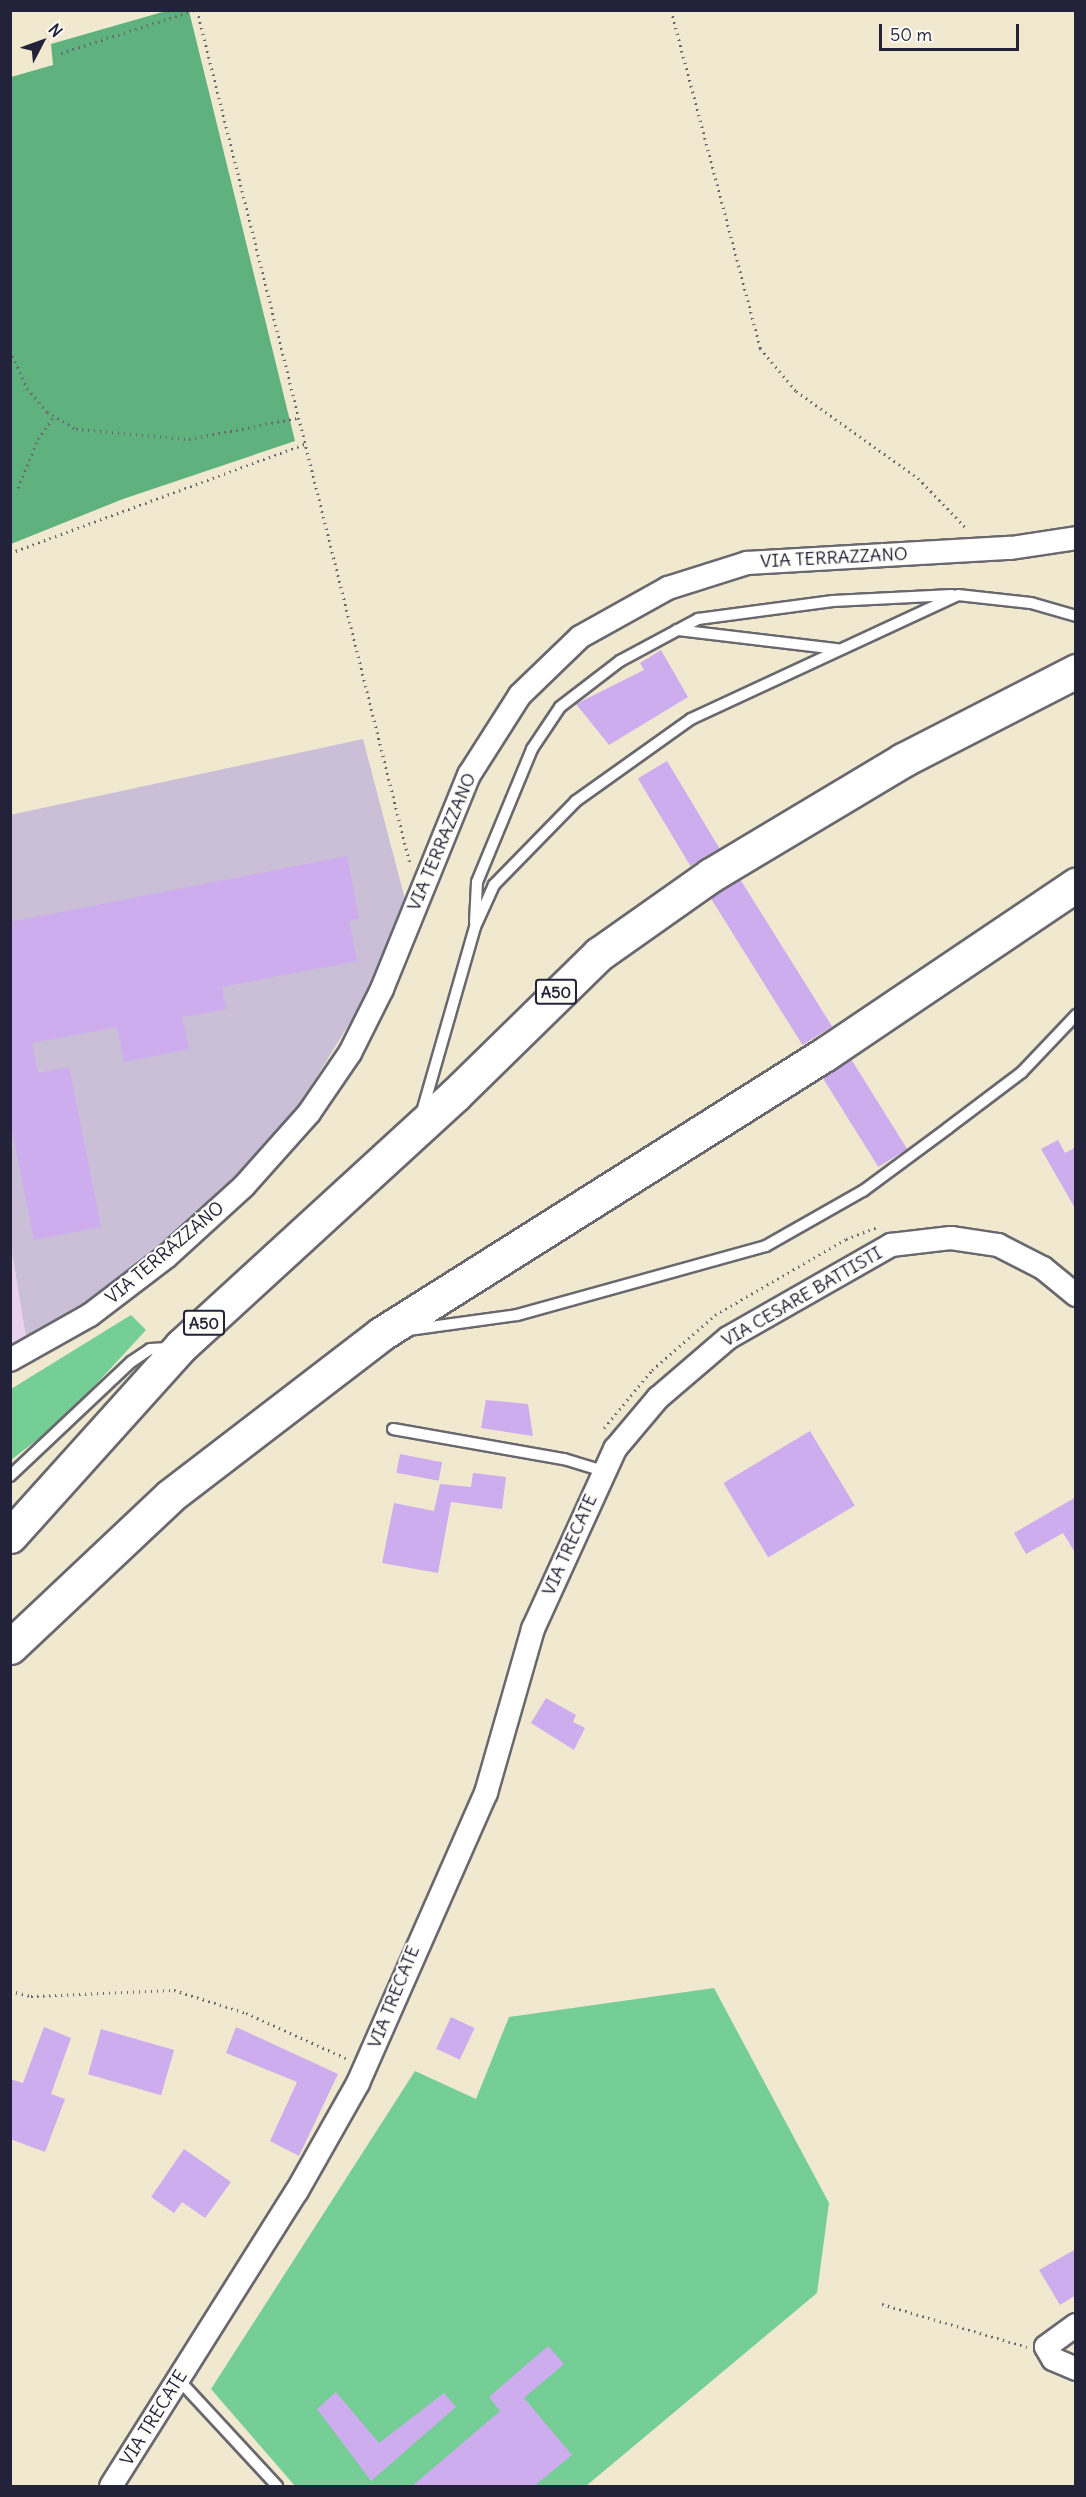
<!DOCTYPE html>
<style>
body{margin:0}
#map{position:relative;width:1086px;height:2497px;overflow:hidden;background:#f0e9d0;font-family:Delius,sans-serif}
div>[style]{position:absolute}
.built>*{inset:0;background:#ead1ed}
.industrial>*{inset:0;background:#cabfd7}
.green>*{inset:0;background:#74ce95}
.forest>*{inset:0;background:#5fb17e}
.building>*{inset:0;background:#cdadee;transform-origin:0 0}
.path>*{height:3px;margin-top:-1.5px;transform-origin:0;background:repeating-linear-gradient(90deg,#6a686f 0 1.5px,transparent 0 6px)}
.roads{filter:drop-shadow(2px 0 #6a686f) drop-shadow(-2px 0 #6a686f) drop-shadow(0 2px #6a686f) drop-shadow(0 -2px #6a686f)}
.lane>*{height:10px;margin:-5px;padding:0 5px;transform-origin:5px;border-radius:5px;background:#fff}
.street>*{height:22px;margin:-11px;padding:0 11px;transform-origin:11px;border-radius:11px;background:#fff}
.highway>*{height:33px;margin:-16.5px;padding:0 16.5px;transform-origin:16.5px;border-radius:16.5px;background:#fff}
span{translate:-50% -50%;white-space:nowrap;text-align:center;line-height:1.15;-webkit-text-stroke:4.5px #fdfcf7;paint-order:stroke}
.shield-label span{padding:2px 4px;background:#fdfcf7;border:2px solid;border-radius:4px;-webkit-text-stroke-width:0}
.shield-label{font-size:16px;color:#22223b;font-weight:700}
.street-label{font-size:18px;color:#22223b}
.frame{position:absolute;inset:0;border:12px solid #22223b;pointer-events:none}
.north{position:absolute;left:12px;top:12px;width:60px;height:60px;-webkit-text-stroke:4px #fdfcf7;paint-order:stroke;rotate:49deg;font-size:16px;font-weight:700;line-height:24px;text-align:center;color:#22223b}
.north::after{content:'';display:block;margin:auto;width:21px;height:27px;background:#22223b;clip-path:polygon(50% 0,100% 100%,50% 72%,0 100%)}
.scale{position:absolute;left:879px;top:24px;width:140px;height:27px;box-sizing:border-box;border:3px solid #22223b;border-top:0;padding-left:8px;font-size:18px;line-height:21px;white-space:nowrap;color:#22223b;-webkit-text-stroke:4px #fdfcf7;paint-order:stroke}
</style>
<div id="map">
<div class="built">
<div style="clip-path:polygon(10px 1240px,27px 1343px,10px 1352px)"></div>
</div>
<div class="industrial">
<div style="clip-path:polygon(363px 739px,406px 903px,370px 990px,281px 1135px,142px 1263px,27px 1343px,10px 1240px,10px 815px)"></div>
</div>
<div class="green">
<div style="clip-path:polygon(131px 1315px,146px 1330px,64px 1419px,11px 1460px,11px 1389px)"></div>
<div style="clip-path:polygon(714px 1988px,829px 2203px,817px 2293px,586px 2486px,295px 2486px,211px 2389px,415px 2071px,476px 2099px,509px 2017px)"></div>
</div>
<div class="forest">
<div style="clip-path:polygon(166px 11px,189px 11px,295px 441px,123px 499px,11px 544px,11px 77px,53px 65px,51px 44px)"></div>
</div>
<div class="building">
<div style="clip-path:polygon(661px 650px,688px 697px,609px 745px,576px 704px,644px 670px,640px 663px)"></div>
<div style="left:667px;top:761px;width:102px;height:34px;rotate:59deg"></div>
<div style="clip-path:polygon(347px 856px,359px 919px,349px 921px,357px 961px,222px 987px,226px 1009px,182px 1017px,189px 1049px,124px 1062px,117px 1027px,32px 1043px,38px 1073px,69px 1067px,101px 1227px,34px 1240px,10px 1120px,10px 922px)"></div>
<div style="left:740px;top:879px;width:174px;height:35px;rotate:58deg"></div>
<div style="left:851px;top:1059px;width:106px;height:34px;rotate:58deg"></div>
<div style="clip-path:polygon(1058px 1140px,1065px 1153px,1076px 1147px,1076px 1210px,1041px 1149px)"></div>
<div style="clip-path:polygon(486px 1400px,528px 1404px,533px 1436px,481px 1428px)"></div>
<div style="left:810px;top:1431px;width:87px;height:101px;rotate:59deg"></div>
<div style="left:400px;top:1454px;width:43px;height:19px;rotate:11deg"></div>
<div style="clip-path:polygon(473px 1473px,506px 1477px,502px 1509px,451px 1502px,438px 1573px,382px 1563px,394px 1503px,434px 1511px,440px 1484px,471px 1487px)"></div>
<div style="clip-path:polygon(1076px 1497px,1076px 1554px,1063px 1533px,1026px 1554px,1014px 1533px)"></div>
<div style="clip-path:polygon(546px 1698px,576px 1715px,573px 1722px,585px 1728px,574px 1750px,531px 1723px)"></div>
<div style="left:451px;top:2017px;width:26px;height:35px;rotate:25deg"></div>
<div style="clip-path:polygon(44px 2027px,71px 2038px,51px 2094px,65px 2099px,45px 2152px,10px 2139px,10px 2079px,23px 2083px)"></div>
<div style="clip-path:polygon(236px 2027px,338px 2074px,299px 2156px,270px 2141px,297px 2082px,226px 2053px)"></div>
<div style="left:101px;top:2029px;width:76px;height:47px;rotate:16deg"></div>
<div style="clip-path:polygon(184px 2149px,231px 2182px,205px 2218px,182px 2202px,174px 2213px,151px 2197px)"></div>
<div style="clip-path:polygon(1076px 2249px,1076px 2295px,1060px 2305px,1039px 2270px)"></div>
<div style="clip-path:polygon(548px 2346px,564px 2364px,524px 2398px,572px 2455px,533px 2487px,411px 2487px,500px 2411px,489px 2397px)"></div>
<div style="clip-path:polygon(336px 2392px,379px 2443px,444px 2393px,456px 2407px,371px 2481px,317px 2409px)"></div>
</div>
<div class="path">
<div style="left:197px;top:10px;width:880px;rotate:76deg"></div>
<div style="left:671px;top:10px;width:350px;rotate:75.2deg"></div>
<div style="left:760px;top:348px;width:56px;rotate:50.1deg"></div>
<div style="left:796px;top:391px;width:150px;rotate:35.5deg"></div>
<div style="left:918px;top:478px;width:72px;rotate:46.1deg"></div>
<div style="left:61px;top:53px;width:141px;rotate:-17.8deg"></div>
<div style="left:10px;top:350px;width:42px;rotate:65.9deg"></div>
<div style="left:27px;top:388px;width:31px;rotate:50deg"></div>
<div style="left:47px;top:412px;width:34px;rotate:30deg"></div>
<div style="left:76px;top:429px;width:113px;rotate:5.1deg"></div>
<div style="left:189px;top:439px;width:110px;rotate:-11deg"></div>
<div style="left:18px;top:488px;width:53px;rotate:-67.8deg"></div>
<div style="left:38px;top:439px;width:28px;rotate:-55deg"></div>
<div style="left:10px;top:553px;width:314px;rotate:-20.3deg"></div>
<div style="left:604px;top:1428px;width:75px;rotate:-50.4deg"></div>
<div style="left:652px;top:1370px;width:84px;rotate:-41.1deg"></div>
<div style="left:715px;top:1315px;width:151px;rotate:-30.1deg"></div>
<div style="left:846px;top:1239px;width:36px;rotate:-21deg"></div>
<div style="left:10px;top:1991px;width:22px;rotate:13deg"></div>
<div style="left:31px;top:1996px;width:143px;rotate:-2.4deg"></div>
<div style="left:174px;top:1990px;width:76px;rotate:17.7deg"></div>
<div style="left:246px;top:2013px;width:112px;rotate:24.3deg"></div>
<div style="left:882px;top:2304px;width:151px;rotate:16.5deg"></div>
</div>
<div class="roads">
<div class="lane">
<div style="left:677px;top:630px;width:161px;rotate:6.8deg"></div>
<div style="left:475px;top:922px;width:40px;rotate:-87.1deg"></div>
<div style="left:477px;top:882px;width:144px;rotate:-67.5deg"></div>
<div style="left:532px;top:749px;width:50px;rotate:-56.3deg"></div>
<div style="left:560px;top:707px;width:76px;rotate:-37.5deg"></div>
<div style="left:620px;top:661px;width:89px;rotate:-28.3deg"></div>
<div style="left:698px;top:619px;width:136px;rotate:-7.6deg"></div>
<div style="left:833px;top:601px;width:119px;rotate:-2.9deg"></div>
<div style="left:422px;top:1112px;width:192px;rotate:-74deg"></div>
<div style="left:475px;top:927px;width:46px;rotate:-65.7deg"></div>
<div style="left:494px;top:885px;width:117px;rotate:-45.7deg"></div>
<div style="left:576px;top:801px;width:141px;rotate:-35.5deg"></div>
<div style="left:691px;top:719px;width:294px;rotate:-24.9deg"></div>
<div style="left:958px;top:595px;width:73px;rotate:6.3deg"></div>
<div style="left:1031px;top:603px;width:47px;rotate:16.1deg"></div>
<div style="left:408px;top:1330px;width:110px;rotate:-7.8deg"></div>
<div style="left:517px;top:1315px;width:258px;rotate:-15.5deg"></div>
<div style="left:766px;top:1246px;width:112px;rotate:-29.6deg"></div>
<div style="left:863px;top:1191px;width:106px;rotate:-36.5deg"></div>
<div style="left:948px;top:1128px;width:93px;rotate:-37.1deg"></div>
<div style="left:1022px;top:1072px;width:79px;rotate:-46.5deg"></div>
<div style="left:393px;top:1429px;width:174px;rotate:10deg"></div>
<div style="left:564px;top:1459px;width:41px;rotate:17.1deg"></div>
<div style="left:10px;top:1476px;width:166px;rotate:-43.3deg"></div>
<div style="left:131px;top:1362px;width:23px;rotate:-34deg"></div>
<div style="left:150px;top:1349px;width:19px;rotate:-3deg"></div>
<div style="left:178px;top:2379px;width:146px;rotate:47.2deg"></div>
</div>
<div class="street">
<div style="left:10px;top:1360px;width:92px;rotate:-29.4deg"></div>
<div style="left:90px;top:1315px;width:96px;rotate:-37.3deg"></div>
<div style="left:166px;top:1257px;width:105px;rotate:-42.3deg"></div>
<div style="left:244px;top:1186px;width:98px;rotate:-48.3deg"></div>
<div style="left:309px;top:1113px;width:73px;rotate:-55.7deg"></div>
<div style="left:350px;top:1053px;width:72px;rotate:-63.4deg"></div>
<div style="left:382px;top:989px;width:231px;rotate:-67.9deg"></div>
<div style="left:469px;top:775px;width:95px;rotate:-57.5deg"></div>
<div style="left:520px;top:695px;width:83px;rotate:-44deg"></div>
<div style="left:580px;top:637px;width:101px;rotate:-29.1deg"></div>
<div style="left:668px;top:588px;width:83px;rotate:-17.6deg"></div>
<div style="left:747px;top:563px;width:264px;rotate:-3.3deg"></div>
<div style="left:1011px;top:548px;width:66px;rotate:-8.7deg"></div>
<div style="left:1076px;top:2325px;width:37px;rotate:144deg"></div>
<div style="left:1046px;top:2347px;width:14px;rotate:60deg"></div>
<div style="left:1053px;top:2359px;width:25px;rotate:23deg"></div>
<div style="left:111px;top:2486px;width:349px;rotate:-57.8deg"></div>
<div style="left:297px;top:2191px;width:124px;rotate:-60.5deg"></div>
<div style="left:358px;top:2083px;width:317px;rotate:-66.2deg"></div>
<div style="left:486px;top:1793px;width:171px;rotate:-74deg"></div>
<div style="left:533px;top:1629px;width:198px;rotate:-65.5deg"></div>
<div style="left:615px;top:1449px;width:67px;rotate:-49.9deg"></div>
<div style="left:658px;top:1398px;width:92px;rotate:-40.6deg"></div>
<div style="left:728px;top:1338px;width:188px;rotate:-29.7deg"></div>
<div style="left:891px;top:1245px;width:60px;rotate:-6.7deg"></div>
<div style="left:951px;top:1238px;width:48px;rotate:8.5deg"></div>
<div style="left:998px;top:1245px;width:51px;rotate:27.1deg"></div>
<div style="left:1043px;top:1268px;width:43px;rotate:39.3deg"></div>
</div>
<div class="highway">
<div style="left:10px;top:1536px;width:256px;rotate:-48deg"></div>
<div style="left:181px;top:1346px;width:373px;rotate:-42.5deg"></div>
<div style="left:456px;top:1094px;width:200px;rotate:-44.4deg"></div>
<div style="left:599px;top:954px;width:137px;rotate:-35.2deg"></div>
<div style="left:711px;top:875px;width:224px;rotate:-30.9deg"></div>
<div style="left:903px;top:760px;width:195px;rotate:-27.2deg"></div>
<div style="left:10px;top:1647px;width:220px;rotate:-43.3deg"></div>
<div style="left:170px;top:1496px;width:266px;rotate:-37.5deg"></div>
<div style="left:381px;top:1334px;width:525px;rotate:-32.24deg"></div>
<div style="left:825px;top:1054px;width:303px;rotate:-34deg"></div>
</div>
</div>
<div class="shield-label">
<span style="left:556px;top:992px">A50</span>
<span style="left:204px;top:1323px">A50</span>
</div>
<div class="street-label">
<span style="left:834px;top:558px;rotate:-3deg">VIA TERRAZZANO</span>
<span style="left:442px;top:842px;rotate:-67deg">VIA TERRAZZANO</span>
<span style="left:165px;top:1253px;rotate:-40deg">VIA TERRAZZANO</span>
<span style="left:802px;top:1297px;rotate:-30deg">VIA CESARE BATTISTI</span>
<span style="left:570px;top:1545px;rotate:-66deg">VIA TRECATE</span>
<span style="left:394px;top:1997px;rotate:-68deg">VIA TRECATE</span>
<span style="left:154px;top:2418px;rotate:-58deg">VIA TRECATE</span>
</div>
<div class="frame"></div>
<div class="north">N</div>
<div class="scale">50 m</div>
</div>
